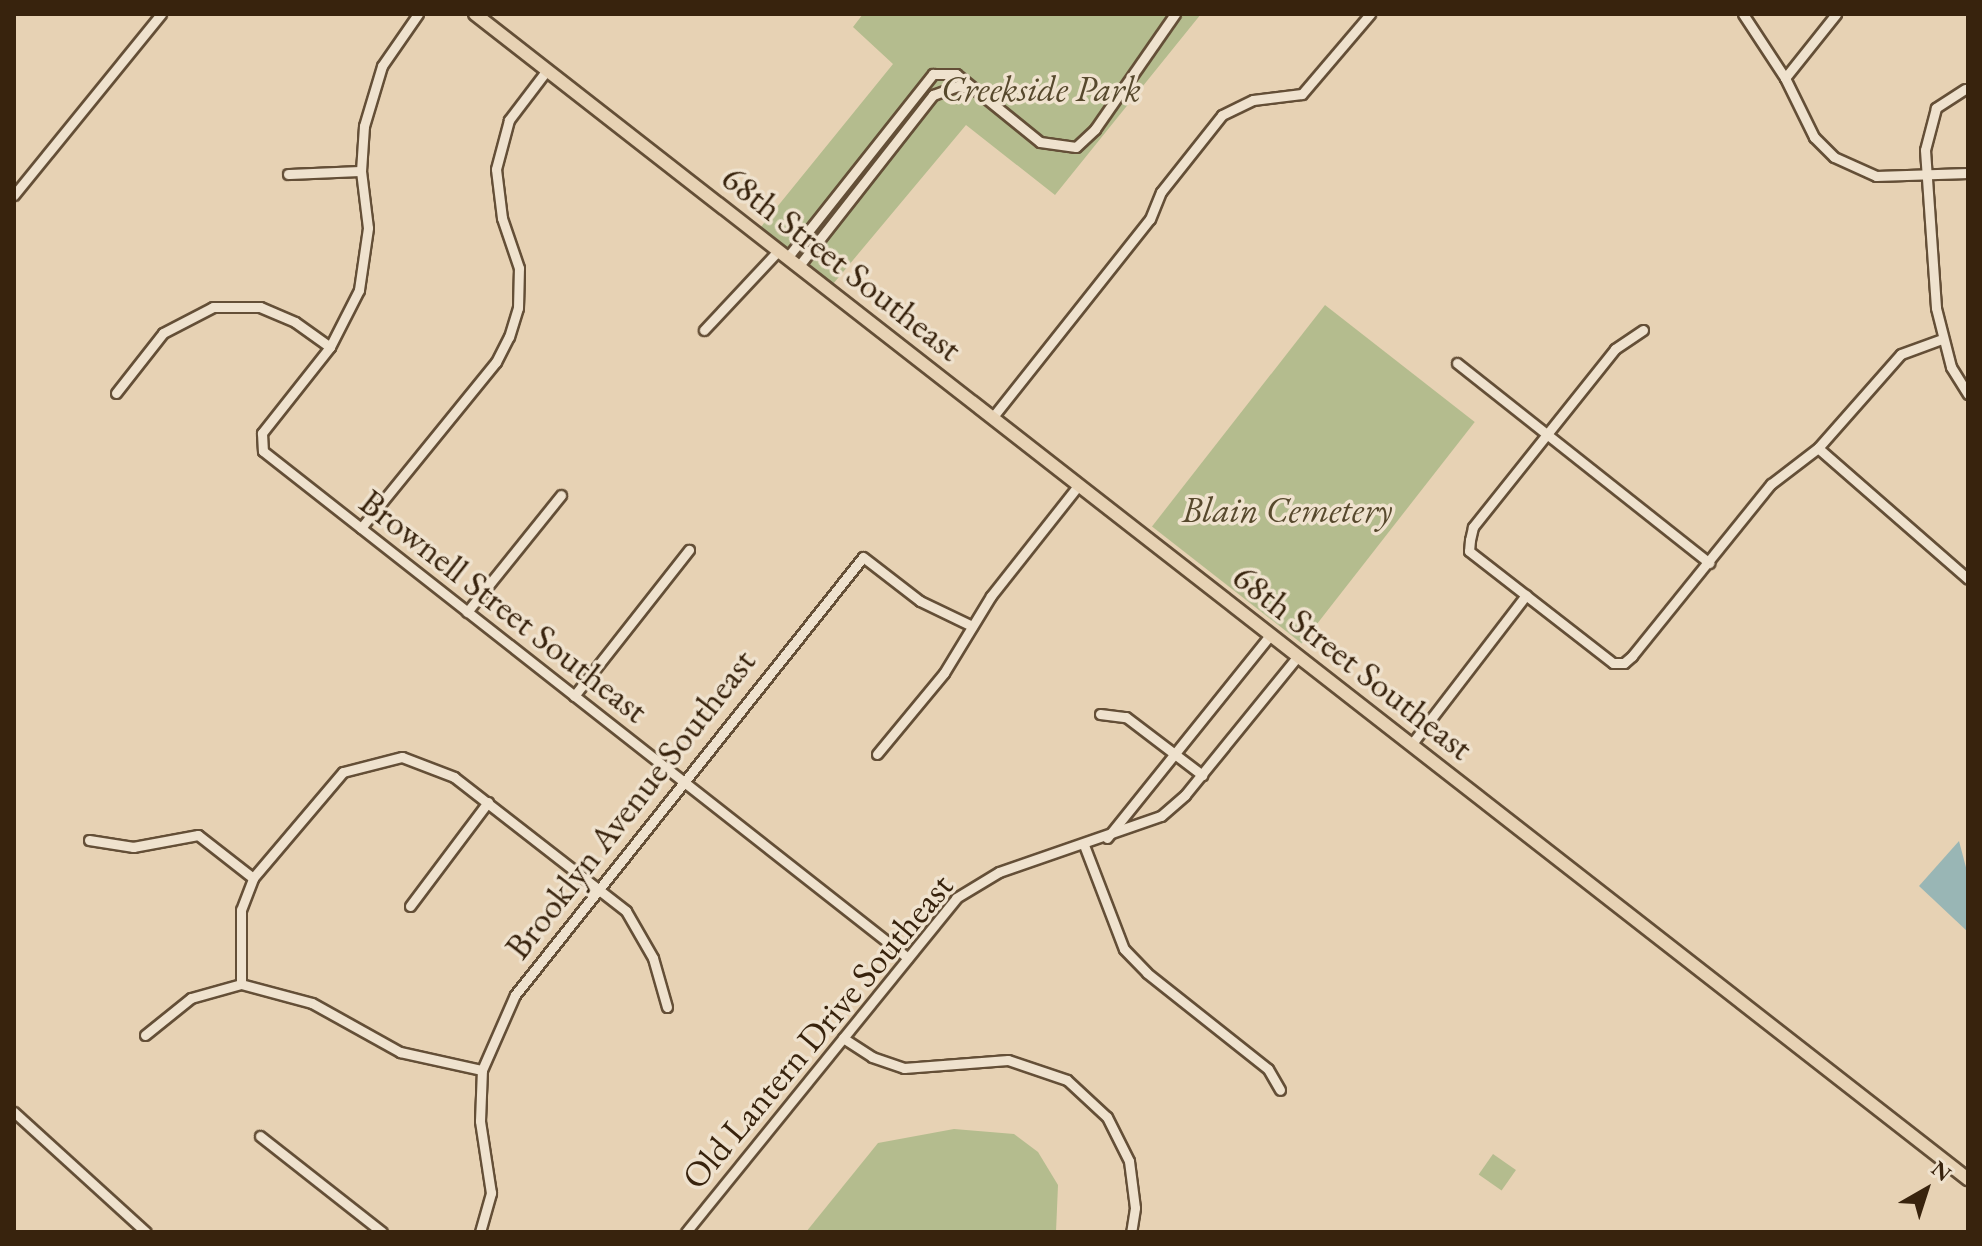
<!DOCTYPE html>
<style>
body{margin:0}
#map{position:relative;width:1982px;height:1246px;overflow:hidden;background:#e7d2b4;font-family:"EB Garamond",serif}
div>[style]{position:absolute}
.green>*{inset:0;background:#b4bc8e;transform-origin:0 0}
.water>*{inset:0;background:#99b6b5}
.roads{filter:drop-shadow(2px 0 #644f37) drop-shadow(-2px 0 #644f37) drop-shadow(0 2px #644f37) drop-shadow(0 -2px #644f37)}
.minor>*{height:9px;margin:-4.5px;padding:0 4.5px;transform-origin:4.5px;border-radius:4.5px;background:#efe2ce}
.major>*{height:12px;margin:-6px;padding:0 6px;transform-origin:6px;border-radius:6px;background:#e7d2b4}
span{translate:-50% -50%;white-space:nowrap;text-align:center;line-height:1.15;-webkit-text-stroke:7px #efe2ce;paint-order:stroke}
.park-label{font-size:36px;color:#57492d;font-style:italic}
.street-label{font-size:36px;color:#38230d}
.frame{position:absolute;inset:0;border:16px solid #38230d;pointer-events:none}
.north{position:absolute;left:1886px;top:1150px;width:80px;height:80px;-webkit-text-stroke:6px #efe2ce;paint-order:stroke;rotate:39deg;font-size:22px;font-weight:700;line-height:32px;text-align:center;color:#38230d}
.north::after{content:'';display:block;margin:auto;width:28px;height:36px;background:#38230d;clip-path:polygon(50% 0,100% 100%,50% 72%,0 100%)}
</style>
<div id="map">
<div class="green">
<div style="clip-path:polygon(863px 14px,1201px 14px,1055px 195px,966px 125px,828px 290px,756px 233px,893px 64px,853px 27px)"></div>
<div style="left:1325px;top:305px;width:190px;height:281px;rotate:38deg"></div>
<div style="clip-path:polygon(954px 1129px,1014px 1134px,1038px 1152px,1058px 1185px,1056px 1232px,806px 1232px,878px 1143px)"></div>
<div style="left:1493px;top:1154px;width:28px;height:25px;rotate:35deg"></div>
</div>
<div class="water">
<div style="clip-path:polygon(1959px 841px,1968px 875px,1968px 932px,1919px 886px)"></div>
</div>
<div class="roads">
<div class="minor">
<div style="left:418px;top:14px;width:63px;rotate:124.7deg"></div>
<div style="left:382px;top:66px;width:63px;rotate:106.7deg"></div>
<div style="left:364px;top:126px;width:45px;rotate:93.8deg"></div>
<div style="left:361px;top:171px;width:57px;rotate:83deg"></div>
<div style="left:368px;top:228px;width:63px;rotate:98.3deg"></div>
<div style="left:359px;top:290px;width:64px;rotate:117deg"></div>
<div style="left:330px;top:347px;width:110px;rotate:128.3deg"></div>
<div style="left:262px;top:433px;width:18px;rotate:87deg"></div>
<div style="left:263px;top:451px;width:820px;rotate:38.17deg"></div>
<div style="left:1743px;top:14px;width:77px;rotate:56.7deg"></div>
<div style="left:1785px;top:78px;width:66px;rotate:63.8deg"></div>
<div style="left:1814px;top:137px;width:28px;rotate:45deg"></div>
<div style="left:1834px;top:157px;width:46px;rotate:24.3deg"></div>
<div style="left:1876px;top:176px;width:92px;rotate:-1.9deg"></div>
<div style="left:1785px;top:78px;width:82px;rotate:-51.4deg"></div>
<div style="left:1965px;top:89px;width:35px;rotate:147deg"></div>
<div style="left:1936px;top:108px;width:43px;rotate:104.7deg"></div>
<div style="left:1925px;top:150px;width:158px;rotate:86deg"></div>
<div style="left:1936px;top:308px;width:61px;rotate:75.7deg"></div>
<div style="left:1951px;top:367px;width:32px;rotate:58deg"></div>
<div style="left:288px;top:174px;width:73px;rotate:-2.4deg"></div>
<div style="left:14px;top:195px;width:233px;rotate:-50.9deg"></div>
<div style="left:787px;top:258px;width:235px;rotate:-51.6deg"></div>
<div style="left:933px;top:74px;width:23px"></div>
<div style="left:956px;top:74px;width:108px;rotate:39deg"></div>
<div style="left:1040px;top:142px;width:36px;rotate:8deg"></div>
<div style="left:1076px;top:147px;width:26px;rotate:-43deg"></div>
<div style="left:1095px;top:129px;width:140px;rotate:-55.2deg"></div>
<div style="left:798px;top:267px;width:219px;rotate:-51.9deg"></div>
<div style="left:933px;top:95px;width:27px;rotate:-20deg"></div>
<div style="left:958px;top:86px;width:14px;rotate:12deg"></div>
<div style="left:704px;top:330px;width:108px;rotate:-46.9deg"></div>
<div style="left:1643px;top:330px;width:34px;rotate:146deg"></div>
<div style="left:1615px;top:349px;width:228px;rotate:128.6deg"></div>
<div style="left:1473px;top:527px;width:13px;rotate:103deg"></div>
<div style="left:1470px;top:540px;width:11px;rotate:95deg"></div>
<div style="left:1469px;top:551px;width:182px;rotate:37.9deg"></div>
<div style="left:1613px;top:663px;width:11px"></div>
<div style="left:1624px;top:663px;width:11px;rotate:-41deg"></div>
<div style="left:1632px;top:656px;width:221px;rotate:-51.1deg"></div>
<div style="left:1771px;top:484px;width:59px;rotate:-37.5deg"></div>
<div style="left:1818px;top:448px;width:125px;rotate:-48.6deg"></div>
<div style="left:1901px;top:354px;width:44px;rotate:-20.1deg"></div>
<div style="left:1457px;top:363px;width:322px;rotate:38.4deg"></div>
<div style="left:116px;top:393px;width:76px;rotate:-51.9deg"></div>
<div style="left:163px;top:333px;width:56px;rotate:-27.5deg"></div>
<div style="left:213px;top:307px;width:47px"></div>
<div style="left:260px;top:307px;width:38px;rotate:23deg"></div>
<div style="left:295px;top:322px;width:43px;rotate:35.5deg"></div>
<div style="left:992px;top:418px;width:254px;rotate:-51.6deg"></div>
<div style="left:1150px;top:219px;width:29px;rotate:-68deg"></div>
<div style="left:1161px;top:192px;width:98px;rotate:-51.6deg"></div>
<div style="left:1222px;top:115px;width:34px;rotate:-26deg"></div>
<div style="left:1253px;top:100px;width:49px;rotate:-7deg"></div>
<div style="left:1302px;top:94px;width:105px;rotate:-49.6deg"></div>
<div style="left:1818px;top:448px;width:199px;rotate:41.1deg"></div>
<div style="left:361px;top:528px;width:214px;rotate:-50.9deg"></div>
<div style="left:496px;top:362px;width:28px;rotate:-63deg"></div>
<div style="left:509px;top:337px;width:30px;rotate:-73deg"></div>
<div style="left:518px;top:308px;width:40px;rotate:-88.6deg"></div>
<div style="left:519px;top:268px;width:53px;rotate:-108.8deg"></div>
<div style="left:502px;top:218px;width:49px;rotate:-97deg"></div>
<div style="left:496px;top:169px;width:51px;rotate:-75.1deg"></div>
<div style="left:509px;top:120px;width:63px;rotate:-52.8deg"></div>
<div style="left:467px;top:612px;width:150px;rotate:-51.2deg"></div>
<div style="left:574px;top:696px;width:186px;rotate:-51.8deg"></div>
<div style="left:1100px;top:714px;width:26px;rotate:7deg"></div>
<div style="left:1126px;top:717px;width:96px;rotate:37.3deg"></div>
<div style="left:1411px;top:745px;width:189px;rotate:-52.5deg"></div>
<div style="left:877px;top:754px;width:105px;rotate:-50.4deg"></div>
<div style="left:944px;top:673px;width:90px;rotate:-58.6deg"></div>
<div style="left:991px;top:596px;width:140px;rotate:-51.7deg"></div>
<div style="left:1107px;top:838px;width:260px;rotate:-51.2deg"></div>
<div style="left:89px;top:840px;width:45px;rotate:9deg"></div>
<div style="left:133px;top:847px;width:66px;rotate:-10.5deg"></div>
<div style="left:198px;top:835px;width:70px;rotate:38deg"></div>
<div style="left:1084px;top:845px;width:111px;rotate:69deg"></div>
<div style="left:1124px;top:949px;width:33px;rotate:46deg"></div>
<div style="left:1147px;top:973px;width:154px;rotate:38.4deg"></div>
<div style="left:1268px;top:1069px;width:24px;rotate:60deg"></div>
<div style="left:410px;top:906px;width:130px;rotate:-53.1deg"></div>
<div style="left:241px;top:984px;width:74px;rotate:-90deg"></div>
<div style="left:241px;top:910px;width:34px;rotate:-69deg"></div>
<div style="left:253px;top:878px;width:139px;rotate:-49.7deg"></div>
<div style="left:343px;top:772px;width:61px;rotate:-14.3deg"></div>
<div style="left:402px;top:757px;width:56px;rotate:21deg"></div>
<div style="left:454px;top:777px;width:218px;rotate:37.9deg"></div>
<div style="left:626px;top:911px;width:54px;rotate:60.1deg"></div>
<div style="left:653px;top:958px;width:51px;rotate:74.1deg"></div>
<div style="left:145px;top:1035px;width:59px;rotate:-38.8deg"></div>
<div style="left:191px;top:998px;width:52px;rotate:-15.6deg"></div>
<div style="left:241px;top:984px;width:73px;rotate:15deg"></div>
<div style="left:312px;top:1003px;width:101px;rotate:29.1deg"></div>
<div style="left:400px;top:1052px;width:84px;rotate:12.4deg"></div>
<div style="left:843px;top:1038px;width:35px;rotate:33deg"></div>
<div style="left:872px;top:1057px;width:34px;rotate:19deg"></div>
<div style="left:904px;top:1068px;width:104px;rotate:-4.4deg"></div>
<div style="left:1008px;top:1060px;width:62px;rotate:18.7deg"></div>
<div style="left:1067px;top:1080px;width:54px;rotate:42.8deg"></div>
<div style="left:1107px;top:1117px;width:49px;rotate:63.4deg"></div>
<div style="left:1129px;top:1161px;width:47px;rotate:82.7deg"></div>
<div style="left:1135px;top:1208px;width:24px;rotate:99deg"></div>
<div style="left:14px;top:1112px;width:178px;rotate:42.3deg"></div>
<div style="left:260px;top:1136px;width:155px;rotate:38.2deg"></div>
<div style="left:480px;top:1232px;width:41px;rotate:-74.2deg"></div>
<div style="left:491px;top:1193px;width:73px;rotate:-98.7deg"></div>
<div style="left:480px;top:1121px;width:51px;rotate:-87.8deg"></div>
<div style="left:482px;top:1070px;width:82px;rotate:-66.3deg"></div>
<div style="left:515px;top:995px;width:559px;rotate:-51.53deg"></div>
<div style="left:863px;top:557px;width:72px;rotate:37.7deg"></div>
<div style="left:920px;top:601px;width:58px;rotate:25.7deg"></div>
<div style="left:686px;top:1232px;width:429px;rotate:-51deg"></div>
<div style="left:956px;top:898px;width:50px;rotate:-31.2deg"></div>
<div style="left:999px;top:872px;width:171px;rotate:-19.1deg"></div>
<div style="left:1161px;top:816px;width:32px;rotate:-41deg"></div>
<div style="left:1185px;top:795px;width:178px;rotate:-50.9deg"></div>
</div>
<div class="major">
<div style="left:475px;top:14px;width:1894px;rotate:37.97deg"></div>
</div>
</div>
<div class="park-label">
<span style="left:1041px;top:89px">Creekside Park</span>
<span style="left:1287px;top:510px">Blain Cemetery</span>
</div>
<div class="street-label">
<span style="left:842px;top:263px;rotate:38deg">68th Street Southeast</span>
<span style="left:504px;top:606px;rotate:38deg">Brownell Street Southeast</span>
<span style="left:1353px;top:662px;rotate:38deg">68th Street Southeast</span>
<span style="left:630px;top:804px;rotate:-52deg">Brooklyn Avenue Southeast</span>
<span style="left:817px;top:1031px;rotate:-50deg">Old Lantern Drive Southeast</span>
</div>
<div class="frame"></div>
<div class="north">N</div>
</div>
